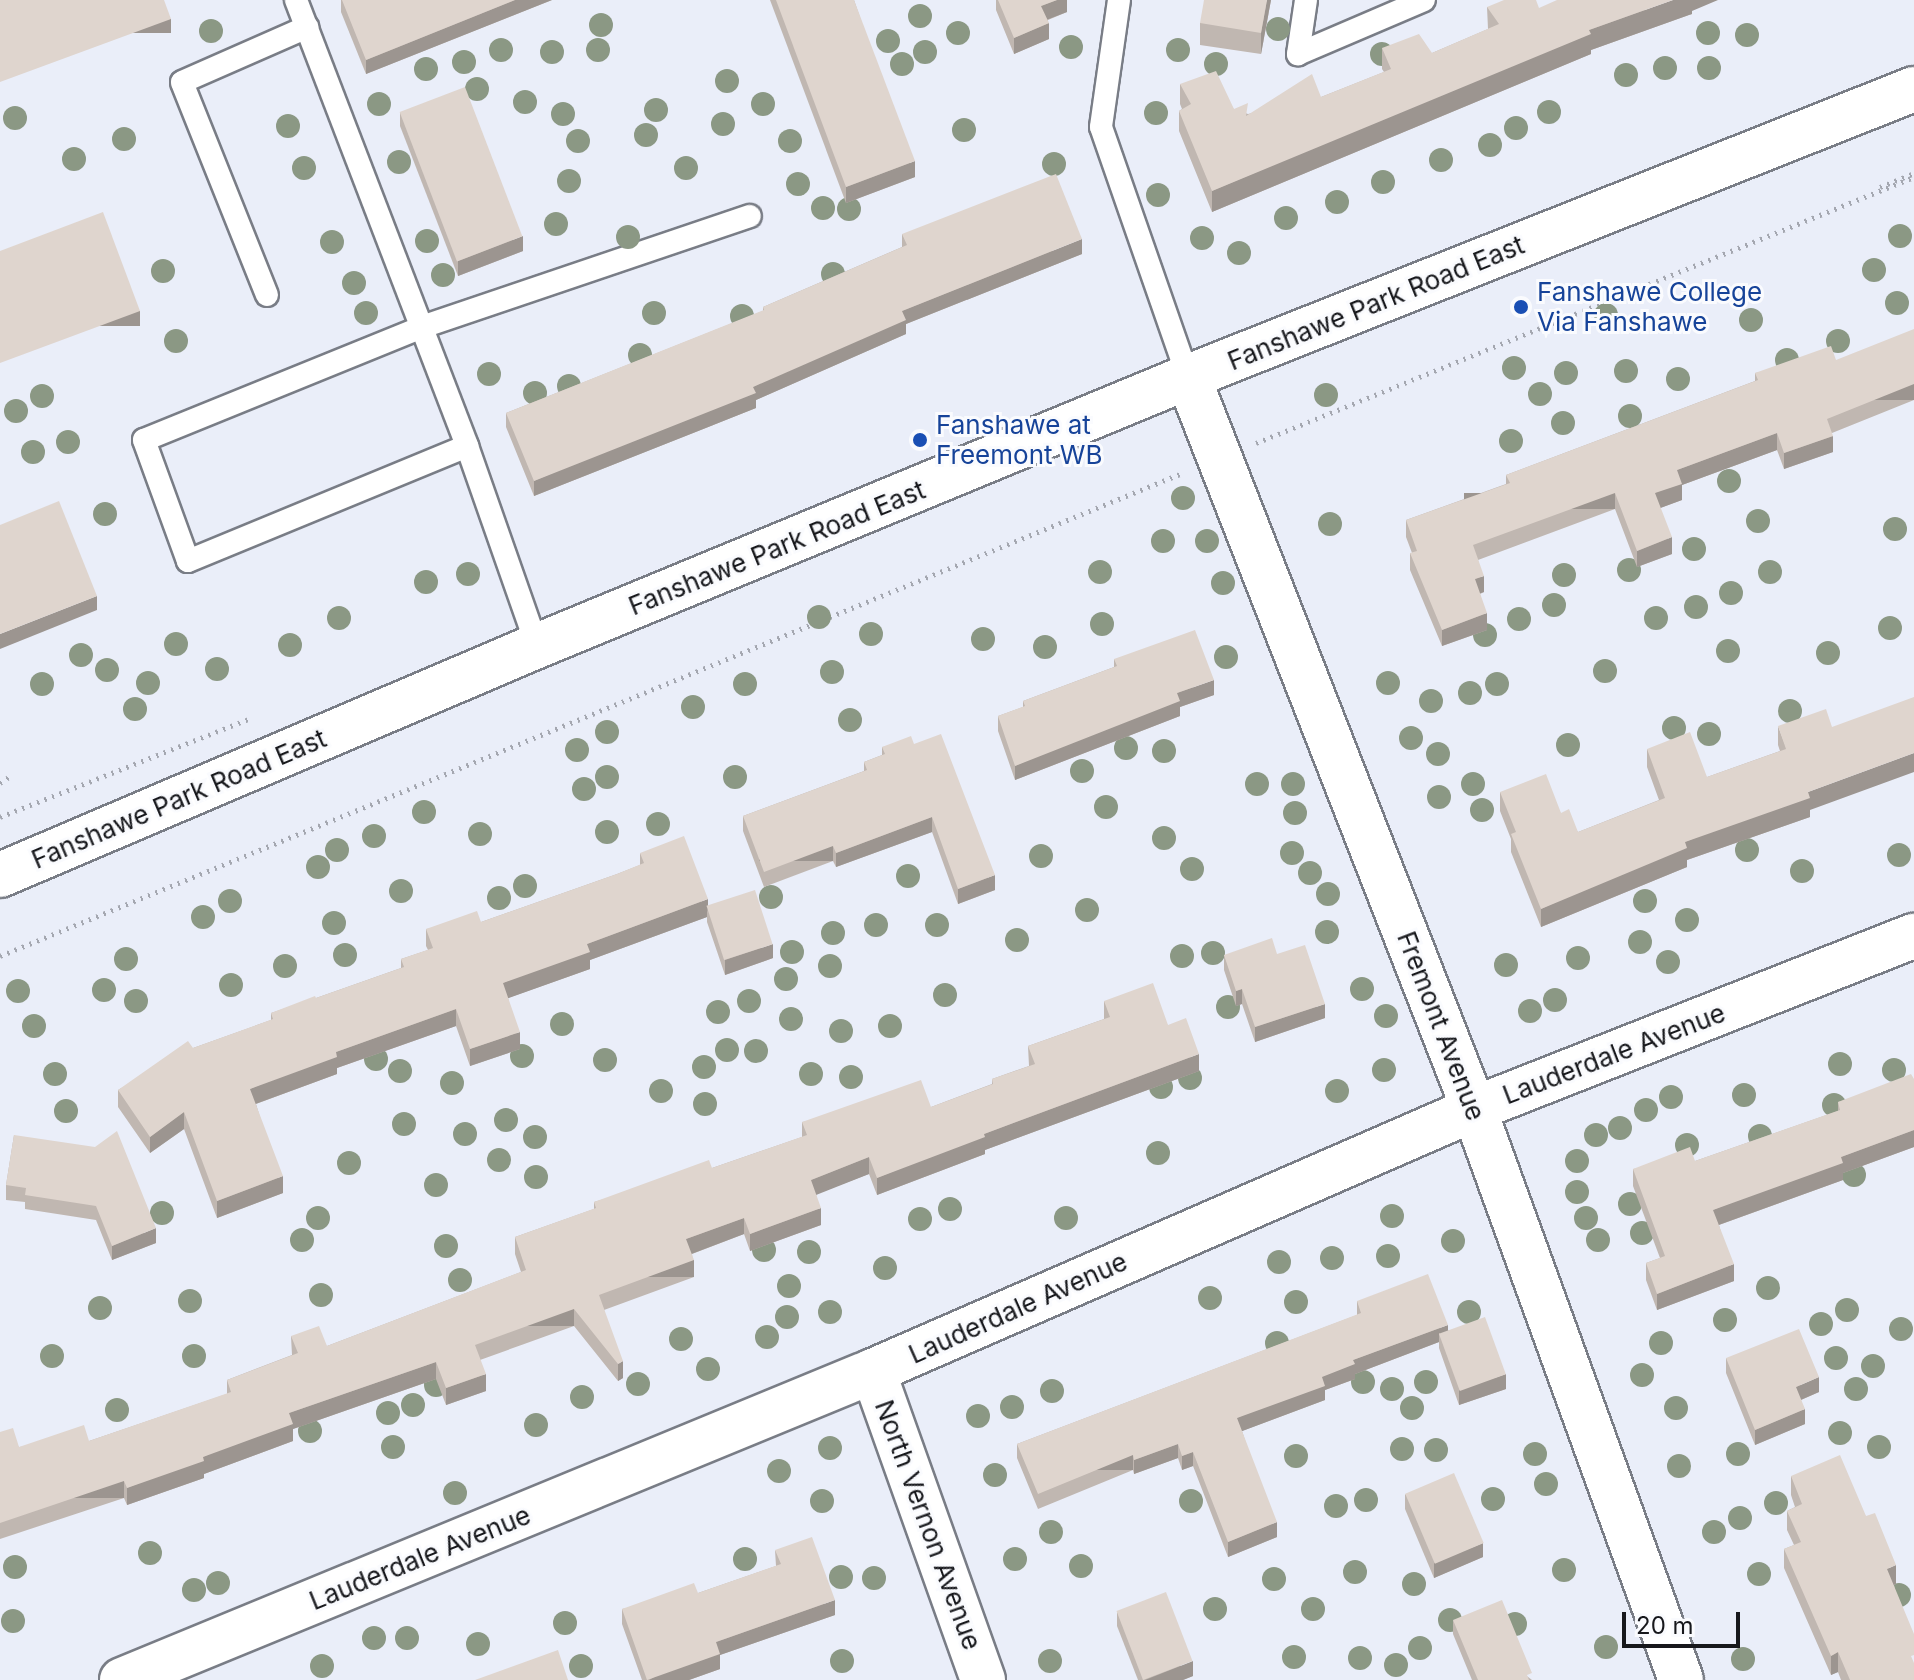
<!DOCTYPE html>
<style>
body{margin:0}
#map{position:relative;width:1914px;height:1680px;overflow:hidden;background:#eaeef9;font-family:Inter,sans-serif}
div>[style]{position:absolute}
.path>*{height:5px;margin-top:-2.5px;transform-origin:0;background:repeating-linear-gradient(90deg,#a4a7b0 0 2px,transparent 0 8px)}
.roads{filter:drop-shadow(2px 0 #797d86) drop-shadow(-2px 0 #797d86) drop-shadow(0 2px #797d86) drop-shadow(0 -2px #797d86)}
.lane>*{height:22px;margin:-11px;padding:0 11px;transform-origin:11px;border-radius:11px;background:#fff}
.street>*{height:44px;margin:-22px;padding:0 22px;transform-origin:22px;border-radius:22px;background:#fff}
.secondary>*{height:44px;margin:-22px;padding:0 22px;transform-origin:22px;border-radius:22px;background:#fff}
.trees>*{width:24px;height:24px;margin:-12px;border-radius:50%;background:#8b9884}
.wall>*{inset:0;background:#c0b7b1}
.shaded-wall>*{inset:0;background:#9c9590;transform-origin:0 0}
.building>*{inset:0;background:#dfd5ce;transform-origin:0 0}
.dots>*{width:22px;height:22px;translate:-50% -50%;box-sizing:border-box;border:4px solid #fafbfe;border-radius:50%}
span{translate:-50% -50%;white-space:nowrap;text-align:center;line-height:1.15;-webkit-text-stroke:6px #fafbfe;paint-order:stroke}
.transit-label{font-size:26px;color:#164399}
.left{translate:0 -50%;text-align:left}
.street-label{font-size:26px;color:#17181c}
.scale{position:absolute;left:1622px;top:1612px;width:118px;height:36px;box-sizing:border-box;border:4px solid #17181c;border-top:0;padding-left:10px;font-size:24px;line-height:28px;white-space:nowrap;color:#17181c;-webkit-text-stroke:6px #fafbfe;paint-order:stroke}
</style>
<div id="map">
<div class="path">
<div style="left:1880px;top:187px;width:37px;rotate:-22deg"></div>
<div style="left:1256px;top:443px;width:710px;rotate:-22.01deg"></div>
<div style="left:0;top:783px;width:11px;rotate:-34deg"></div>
<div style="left:0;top:817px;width:268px;rotate:-21.5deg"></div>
<div style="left:0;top:956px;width:1275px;rotate:-22.22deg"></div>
</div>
<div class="roads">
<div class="lane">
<div style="left:296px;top:0;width:478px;rotate:69deg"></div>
<div style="left:467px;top:446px;width:212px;rotate:70.7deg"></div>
<div style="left:1119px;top:0;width:128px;rotate:98.1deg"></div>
<div style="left:1101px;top:127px;width:265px;rotate:70.8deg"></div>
<div style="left:1306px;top:0;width:55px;rotate:98.4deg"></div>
<div style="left:1298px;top:54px;width:137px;rotate:-23.2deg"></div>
<div style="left:267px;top:295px;width:229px;rotate:-111.8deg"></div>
<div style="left:182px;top:82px;width:137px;rotate:-23.7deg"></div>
<div style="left:467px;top:446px;width:302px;rotate:157.6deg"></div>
<div style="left:188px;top:561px;width:129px;rotate:-110deg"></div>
<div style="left:144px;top:440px;width:300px;rotate:-22.1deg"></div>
<div style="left:422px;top:327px;width:346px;rotate:-18.7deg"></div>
</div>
<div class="street">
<div style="left:1188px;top:377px;width:786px;rotate:68.66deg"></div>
<div style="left:1474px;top:1109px;width:607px;rotate:70.07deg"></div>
<div style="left:873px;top:1371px;width:328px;rotate:70.4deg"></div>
<div style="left:122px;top:1680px;width:812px;rotate:-22.36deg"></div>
<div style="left:873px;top:1371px;width:656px;rotate:-23.55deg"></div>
<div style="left:1474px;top:1109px;width:473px;rotate:-21.5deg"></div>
</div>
<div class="secondary">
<div style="left:0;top:875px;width:584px;rotate:-23.1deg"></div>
<div style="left:537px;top:646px;width:704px;rotate:-22.45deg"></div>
<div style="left:1188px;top:377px;width:781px;rotate:-21.64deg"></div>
</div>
</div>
<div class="trees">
<div style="left:920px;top:16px"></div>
<div style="left:601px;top:25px"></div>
<div style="left:1278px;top:29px"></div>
<div style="left:211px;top:31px"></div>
<div style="left:958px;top:33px"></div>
<div style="left:1708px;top:33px"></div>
<div style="left:1747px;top:35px"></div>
<div style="left:888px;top:41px"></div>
<div style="left:1071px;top:47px"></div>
<div style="left:501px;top:50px"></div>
<div style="left:598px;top:50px"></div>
<div style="left:1178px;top:50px"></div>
<div style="left:552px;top:52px"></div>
<div style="left:925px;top:52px"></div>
<div style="left:1382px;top:54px"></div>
<div style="left:464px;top:62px"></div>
<div style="left:902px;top:64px"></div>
<div style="left:1216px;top:64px"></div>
<div style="left:1665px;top:68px"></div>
<div style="left:1709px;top:68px"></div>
<div style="left:426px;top:69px"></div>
<div style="left:1626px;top:75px"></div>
<div style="left:727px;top:81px"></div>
<div style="left:477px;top:89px"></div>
<div style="left:525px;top:102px"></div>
<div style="left:379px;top:104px"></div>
<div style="left:763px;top:104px"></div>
<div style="left:656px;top:110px"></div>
<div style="left:1549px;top:112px"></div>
<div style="left:1156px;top:113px"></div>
<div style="left:563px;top:114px"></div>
<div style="left:15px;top:118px"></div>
<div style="left:723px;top:124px"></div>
<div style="left:288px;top:126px"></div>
<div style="left:1516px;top:128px"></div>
<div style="left:964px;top:130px"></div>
<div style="left:646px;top:135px"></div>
<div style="left:124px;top:139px"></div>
<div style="left:578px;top:141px"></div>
<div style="left:790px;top:141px"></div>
<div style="left:1490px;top:145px"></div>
<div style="left:74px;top:159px"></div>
<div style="left:1441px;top:160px"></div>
<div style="left:399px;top:162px"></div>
<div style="left:1054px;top:164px"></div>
<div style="left:304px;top:168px"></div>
<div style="left:686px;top:168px"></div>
<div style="left:569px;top:181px"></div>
<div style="left:1383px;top:182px"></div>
<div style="left:798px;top:184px"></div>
<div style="left:1158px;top:195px"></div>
<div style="left:1337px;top:202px"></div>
<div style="left:823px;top:208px"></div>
<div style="left:849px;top:209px"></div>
<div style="left:1286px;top:218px"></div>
<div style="left:556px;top:224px"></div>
<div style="left:1900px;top:236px"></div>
<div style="left:628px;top:237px"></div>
<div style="left:1202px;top:238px"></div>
<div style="left:427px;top:241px"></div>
<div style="left:332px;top:242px"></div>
<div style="left:1239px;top:253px"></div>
<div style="left:1874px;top:270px"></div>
<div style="left:163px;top:271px"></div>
<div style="left:833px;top:274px"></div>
<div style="left:443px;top:275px"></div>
<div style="left:354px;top:283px"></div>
<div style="left:1897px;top:303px"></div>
<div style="left:366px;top:313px"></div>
<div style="left:654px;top:313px"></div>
<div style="left:1606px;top:315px"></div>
<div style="left:742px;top:316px"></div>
<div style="left:1751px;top:320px"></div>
<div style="left:176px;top:341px"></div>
<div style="left:1838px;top:341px"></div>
<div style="left:640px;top:355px"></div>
<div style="left:1787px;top:360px"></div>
<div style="left:1514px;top:368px"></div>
<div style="left:1626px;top:371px"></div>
<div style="left:1566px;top:373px"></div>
<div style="left:489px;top:374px"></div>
<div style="left:1678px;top:379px"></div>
<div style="left:569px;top:386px"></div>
<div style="left:535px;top:393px"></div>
<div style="left:1540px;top:394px"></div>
<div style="left:1326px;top:395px"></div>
<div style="left:42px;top:396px"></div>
<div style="left:16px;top:411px"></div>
<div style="left:1630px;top:416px"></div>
<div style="left:1563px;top:423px"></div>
<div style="left:1511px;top:441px"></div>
<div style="left:68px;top:442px"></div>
<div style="left:33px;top:452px"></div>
<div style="left:1729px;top:481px"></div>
<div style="left:1183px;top:498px"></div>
<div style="left:105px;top:514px"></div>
<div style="left:1758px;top:521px"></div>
<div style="left:1330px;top:524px"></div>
<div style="left:1895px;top:529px"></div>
<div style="left:1163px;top:541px"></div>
<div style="left:1207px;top:541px"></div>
<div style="left:1694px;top:549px"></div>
<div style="left:1629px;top:570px"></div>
<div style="left:1100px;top:572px"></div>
<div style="left:1770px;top:572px"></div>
<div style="left:468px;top:574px"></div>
<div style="left:1564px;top:575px"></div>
<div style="left:426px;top:582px"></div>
<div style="left:1223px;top:583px"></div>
<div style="left:1731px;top:593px"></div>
<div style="left:1554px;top:605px"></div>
<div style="left:1696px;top:607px"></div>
<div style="left:819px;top:617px"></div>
<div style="left:339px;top:618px"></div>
<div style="left:1656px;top:618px"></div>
<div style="left:1519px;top:619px"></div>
<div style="left:1102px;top:624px"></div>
<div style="left:1890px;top:628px"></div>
<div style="left:871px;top:634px"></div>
<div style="left:1485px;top:635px"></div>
<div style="left:983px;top:639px"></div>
<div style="left:176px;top:644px"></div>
<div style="left:290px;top:645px"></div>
<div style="left:1045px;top:647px"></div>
<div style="left:1728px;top:651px"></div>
<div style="left:1828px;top:653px"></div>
<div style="left:81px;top:655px"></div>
<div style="left:1226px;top:657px"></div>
<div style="left:217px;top:669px"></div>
<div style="left:107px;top:670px"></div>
<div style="left:1605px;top:671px"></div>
<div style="left:832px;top:672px"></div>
<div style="left:148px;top:683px"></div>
<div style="left:1388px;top:683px"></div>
<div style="left:42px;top:684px"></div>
<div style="left:745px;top:684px"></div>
<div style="left:1497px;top:684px"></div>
<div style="left:1470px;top:693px"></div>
<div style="left:1431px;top:701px"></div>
<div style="left:693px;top:707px"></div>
<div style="left:135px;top:709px"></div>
<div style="left:1790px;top:711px"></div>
<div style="left:850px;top:720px"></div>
<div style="left:1674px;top:728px"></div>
<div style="left:607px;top:732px"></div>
<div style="left:1709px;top:734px"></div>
<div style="left:1411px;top:738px"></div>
<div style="left:1568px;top:745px"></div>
<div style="left:1126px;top:748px"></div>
<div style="left:577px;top:750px"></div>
<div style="left:1164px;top:751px"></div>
<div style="left:1438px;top:754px"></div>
<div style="left:1082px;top:771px"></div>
<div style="left:607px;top:777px"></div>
<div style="left:735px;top:777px"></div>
<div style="left:1257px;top:784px"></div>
<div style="left:1293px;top:784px"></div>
<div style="left:1473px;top:784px"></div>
<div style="left:584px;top:789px"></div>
<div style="left:1439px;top:797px"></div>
<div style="left:1106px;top:807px"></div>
<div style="left:1482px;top:810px"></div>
<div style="left:424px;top:812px"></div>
<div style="left:1295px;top:813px"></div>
<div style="left:658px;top:824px"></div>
<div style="left:607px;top:832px"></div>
<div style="left:480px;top:834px"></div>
<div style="left:374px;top:836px"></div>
<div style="left:1164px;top:838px"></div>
<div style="left:337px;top:850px"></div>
<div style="left:1747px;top:850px"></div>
<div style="left:1292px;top:853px"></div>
<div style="left:1899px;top:855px"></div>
<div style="left:1041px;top:856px"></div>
<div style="left:318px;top:867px"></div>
<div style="left:1192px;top:869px"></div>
<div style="left:1802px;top:871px"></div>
<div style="left:1310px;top:873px"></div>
<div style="left:908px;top:876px"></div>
<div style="left:525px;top:886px"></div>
<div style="left:401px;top:891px"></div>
<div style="left:1328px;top:894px"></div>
<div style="left:771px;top:897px"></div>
<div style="left:499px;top:898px"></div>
<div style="left:230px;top:901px"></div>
<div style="left:1645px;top:901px"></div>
<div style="left:1087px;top:910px"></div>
<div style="left:203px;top:917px"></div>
<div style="left:1687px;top:920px"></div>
<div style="left:334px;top:923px"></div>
<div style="left:876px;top:925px"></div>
<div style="left:937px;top:925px"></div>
<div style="left:1327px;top:932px"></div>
<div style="left:833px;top:933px"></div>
<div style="left:1017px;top:940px"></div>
<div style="left:1640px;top:942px"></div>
<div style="left:792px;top:952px"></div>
<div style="left:1213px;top:953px"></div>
<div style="left:345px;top:955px"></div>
<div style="left:1182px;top:956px"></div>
<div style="left:1578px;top:958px"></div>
<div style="left:126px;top:959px"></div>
<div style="left:1668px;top:962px"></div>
<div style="left:1506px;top:965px"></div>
<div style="left:285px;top:966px"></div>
<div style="left:830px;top:966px"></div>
<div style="left:786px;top:979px"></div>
<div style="left:231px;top:985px"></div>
<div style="left:1362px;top:989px"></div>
<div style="left:104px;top:990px"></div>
<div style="left:18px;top:991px"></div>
<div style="left:945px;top:995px"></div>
<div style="left:1555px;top:1000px"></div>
<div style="left:136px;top:1001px"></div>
<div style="left:749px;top:1001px"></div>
<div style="left:1228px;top:1007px"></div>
<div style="left:1530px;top:1011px"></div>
<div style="left:718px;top:1012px"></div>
<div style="left:1386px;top:1016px"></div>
<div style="left:791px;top:1019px"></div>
<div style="left:562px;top:1024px"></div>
<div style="left:34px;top:1026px"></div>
<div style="left:890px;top:1026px"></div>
<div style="left:841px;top:1031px"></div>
<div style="left:727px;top:1050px"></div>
<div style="left:756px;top:1051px"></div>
<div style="left:522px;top:1056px"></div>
<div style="left:376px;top:1059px"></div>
<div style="left:605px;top:1060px"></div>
<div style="left:1840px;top:1064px"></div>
<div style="left:704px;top:1067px"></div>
<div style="left:1384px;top:1070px"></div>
<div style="left:1894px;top:1070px"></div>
<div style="left:400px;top:1071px"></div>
<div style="left:55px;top:1074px"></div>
<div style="left:811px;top:1074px"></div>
<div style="left:851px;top:1077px"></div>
<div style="left:1190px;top:1078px"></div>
<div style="left:452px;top:1083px"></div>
<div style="left:1161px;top:1087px"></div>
<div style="left:661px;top:1091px"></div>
<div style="left:1337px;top:1091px"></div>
<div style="left:1744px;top:1095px"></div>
<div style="left:1671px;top:1097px"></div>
<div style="left:705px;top:1104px"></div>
<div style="left:1834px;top:1105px"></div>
<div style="left:1646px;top:1110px"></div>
<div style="left:66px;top:1111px"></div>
<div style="left:506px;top:1120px"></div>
<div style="left:404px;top:1124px"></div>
<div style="left:1620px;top:1128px"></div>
<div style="left:465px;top:1134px"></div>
<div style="left:1596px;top:1135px"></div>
<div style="left:1760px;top:1136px"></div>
<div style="left:535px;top:1137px"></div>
<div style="left:1687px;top:1145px"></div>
<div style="left:1158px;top:1153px"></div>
<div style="left:499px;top:1160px"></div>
<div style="left:1577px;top:1161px"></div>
<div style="left:349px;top:1163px"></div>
<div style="left:1854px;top:1175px"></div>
<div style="left:536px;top:1177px"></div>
<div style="left:436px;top:1185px"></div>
<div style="left:1577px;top:1192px"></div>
<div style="left:1630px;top:1204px"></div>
<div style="left:950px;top:1209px"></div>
<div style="left:162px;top:1213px"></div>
<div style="left:1392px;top:1216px"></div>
<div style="left:318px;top:1218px"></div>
<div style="left:1066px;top:1218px"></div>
<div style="left:1586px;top:1218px"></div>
<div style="left:920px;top:1219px"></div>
<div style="left:1642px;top:1233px"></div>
<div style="left:302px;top:1240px"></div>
<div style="left:1598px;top:1240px"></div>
<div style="left:1453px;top:1241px"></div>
<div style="left:446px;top:1246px"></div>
<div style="left:764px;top:1250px"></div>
<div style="left:809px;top:1252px"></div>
<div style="left:1388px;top:1256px"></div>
<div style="left:1332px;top:1258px"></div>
<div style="left:1279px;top:1262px"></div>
<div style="left:885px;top:1268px"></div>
<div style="left:460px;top:1280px"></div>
<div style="left:789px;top:1286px"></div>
<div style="left:1768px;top:1288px"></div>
<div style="left:321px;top:1295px"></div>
<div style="left:1210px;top:1298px"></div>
<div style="left:190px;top:1301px"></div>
<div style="left:1296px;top:1302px"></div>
<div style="left:100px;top:1308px"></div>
<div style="left:1847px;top:1310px"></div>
<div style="left:830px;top:1312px"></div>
<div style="left:1469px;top:1312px"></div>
<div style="left:787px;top:1317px"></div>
<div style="left:1725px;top:1320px"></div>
<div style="left:1821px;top:1324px"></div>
<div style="left:1901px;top:1329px"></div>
<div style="left:767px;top:1337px"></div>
<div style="left:681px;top:1339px"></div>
<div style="left:1277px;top:1343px"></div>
<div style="left:1661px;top:1343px"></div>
<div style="left:52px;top:1356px"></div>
<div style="left:194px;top:1356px"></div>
<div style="left:1836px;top:1358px"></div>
<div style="left:1873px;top:1366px"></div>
<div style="left:708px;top:1369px"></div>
<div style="left:1642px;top:1375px"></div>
<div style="left:1363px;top:1382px"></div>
<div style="left:1426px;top:1382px"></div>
<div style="left:638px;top:1384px"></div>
<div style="left:436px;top:1385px"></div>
<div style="left:1392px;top:1389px"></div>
<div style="left:1856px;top:1389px"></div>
<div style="left:1052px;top:1391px"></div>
<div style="left:582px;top:1397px"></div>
<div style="left:413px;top:1405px"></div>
<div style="left:1012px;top:1407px"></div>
<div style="left:1412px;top:1408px"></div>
<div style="left:1676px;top:1408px"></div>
<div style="left:117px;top:1410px"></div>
<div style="left:388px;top:1413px"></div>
<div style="left:978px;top:1416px"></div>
<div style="left:536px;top:1425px"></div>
<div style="left:310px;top:1431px"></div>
<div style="left:1840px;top:1433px"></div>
<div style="left:393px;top:1447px"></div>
<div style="left:1879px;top:1447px"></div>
<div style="left:830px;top:1448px"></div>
<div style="left:1402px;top:1449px"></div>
<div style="left:1436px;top:1450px"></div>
<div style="left:1535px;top:1454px"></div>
<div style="left:1738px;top:1454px"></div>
<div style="left:1296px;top:1456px"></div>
<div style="left:1679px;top:1466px"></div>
<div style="left:779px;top:1471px"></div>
<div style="left:995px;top:1475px"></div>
<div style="left:1546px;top:1484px"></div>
<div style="left:455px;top:1493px"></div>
<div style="left:1493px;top:1499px"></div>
<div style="left:1366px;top:1500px"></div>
<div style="left:822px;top:1501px"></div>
<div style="left:1191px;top:1501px"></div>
<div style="left:1776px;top:1503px"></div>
<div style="left:1336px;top:1506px"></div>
<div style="left:1740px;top:1518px"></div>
<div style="left:1051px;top:1532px"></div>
<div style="left:1714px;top:1532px"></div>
<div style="left:150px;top:1553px"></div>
<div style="left:745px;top:1559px"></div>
<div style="left:1015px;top:1559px"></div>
<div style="left:1081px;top:1566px"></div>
<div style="left:15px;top:1567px"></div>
<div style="left:1564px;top:1570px"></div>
<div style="left:1355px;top:1572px"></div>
<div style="left:1759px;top:1574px"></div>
<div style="left:841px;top:1577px"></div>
<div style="left:874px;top:1578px"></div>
<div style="left:1274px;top:1579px"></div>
<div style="left:218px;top:1583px"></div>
<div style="left:1414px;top:1584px"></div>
<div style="left:194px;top:1590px"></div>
<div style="left:1899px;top:1595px"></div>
<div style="left:1215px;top:1609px"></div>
<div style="left:1313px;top:1609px"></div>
<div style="left:1450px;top:1620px"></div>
<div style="left:13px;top:1621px"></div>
<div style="left:565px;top:1623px"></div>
<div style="left:1515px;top:1624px"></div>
<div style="left:374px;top:1638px"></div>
<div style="left:407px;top:1638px"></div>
<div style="left:478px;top:1644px"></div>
<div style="left:1606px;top:1647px"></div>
<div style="left:1420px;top:1648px"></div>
<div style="left:1294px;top:1657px"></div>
<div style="left:1360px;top:1658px"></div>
<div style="left:1743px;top:1659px"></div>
<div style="left:842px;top:1661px"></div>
<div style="left:1050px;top:1661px"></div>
<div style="left:1396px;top:1665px"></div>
<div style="left:322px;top:1666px"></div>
<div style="left:581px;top:1666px"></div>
</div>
<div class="wall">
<div style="clip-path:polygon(341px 0,552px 0,366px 74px,341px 12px)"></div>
<div style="clip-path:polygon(770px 0,854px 0,915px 177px,846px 203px)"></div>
<div style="clip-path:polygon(996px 0,1067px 0,1067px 12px,1048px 20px,1049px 39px,1014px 54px,996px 10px)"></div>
<div style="clip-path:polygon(1271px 0,1261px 54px,1200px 45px,1200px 23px)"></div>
<div style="clip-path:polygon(1487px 7px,1692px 11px,1692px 14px,1591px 50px,1591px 54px,1212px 212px,1179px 131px,1179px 111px,1182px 109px,1180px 104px,1180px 84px,1234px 109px,1248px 114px,1321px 97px,1384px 72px,1382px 69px,1382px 48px,1432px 53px,1488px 29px)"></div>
<div style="clip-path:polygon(400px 112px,523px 251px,458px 276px,400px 126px)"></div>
<div style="clip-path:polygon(902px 234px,1082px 254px,906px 324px,906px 334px,756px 400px,756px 408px,534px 496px,506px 427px,506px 413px,763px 311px,763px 307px,902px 247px)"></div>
<div style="clip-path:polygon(1836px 360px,1914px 400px,1832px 433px,1833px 452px,1784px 469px,1777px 450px,1682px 485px,1682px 500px,1660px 508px,1672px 554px,1637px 567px,1615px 509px,1478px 560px,1484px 592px,1480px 594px,1487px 630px,1442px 646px,1410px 570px,1410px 553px,1412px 553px,1406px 537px,1406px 520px,1506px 484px,1506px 475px,1755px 381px,1755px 373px)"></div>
<div style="clip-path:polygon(1114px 659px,1214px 695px,1180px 707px,1180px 716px,1015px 780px,998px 731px,998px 716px,1023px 707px,1023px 701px,1114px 667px)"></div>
<div style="clip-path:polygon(1778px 726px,1810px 810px,1810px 817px,1687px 860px,1687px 867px,1541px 927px,1511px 852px,1511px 839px,1500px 811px,1500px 792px,1561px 813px,1578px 832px,1659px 800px,1647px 767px,1647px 749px,1707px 777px,1780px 751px,1778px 745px)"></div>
<div style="clip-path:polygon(914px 744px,995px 890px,958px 904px,932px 832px,836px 867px,833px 861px,764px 887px,743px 831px,743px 816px,864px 771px,864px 762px,882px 755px,882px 747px)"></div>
<div style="clip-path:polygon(640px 853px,773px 958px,725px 975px,707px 922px,707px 917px,590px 960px,590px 969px,508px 998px,520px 1049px,470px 1066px,456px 1026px,337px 1068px,337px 1074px,256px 1104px,283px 1193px,217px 1218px,184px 1129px,150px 1153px,118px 1107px,118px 1090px,193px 1048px,271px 1020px,271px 1013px,316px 998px,401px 968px,401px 959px,428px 950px,426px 946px,426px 929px,481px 922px,617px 874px,640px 865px)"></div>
<div style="clip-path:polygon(1277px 954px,1325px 1018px,1255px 1042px,1242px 1004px,1236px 1006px,1224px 970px,1224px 955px)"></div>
<div style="clip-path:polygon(1104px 1001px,1168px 1025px,1199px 1071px,985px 1150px,985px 1154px,877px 1195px,869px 1174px,816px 1194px,821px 1225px,750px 1251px,744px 1234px,692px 1254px,694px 1277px,604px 1310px,623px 1378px,618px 1381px,574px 1326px,480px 1360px,486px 1391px,446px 1405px,436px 1379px,293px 1429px,293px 1441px,204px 1474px,204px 1478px,127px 1505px,124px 1498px,0 1539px,0 1432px,19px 1447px,89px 1441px,227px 1394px,227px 1380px,292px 1355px,291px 1336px,327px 1346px,521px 1272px,515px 1254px,515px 1237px,594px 1209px,594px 1202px,712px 1168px,802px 1137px,802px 1122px,931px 1107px,992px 1084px,992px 1079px,1029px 1066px,1028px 1046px,1104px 1019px)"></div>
<div style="clip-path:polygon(1914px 1079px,1914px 1147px,1843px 1173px,1843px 1180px,1719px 1225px,1734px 1281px,1657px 1310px,1646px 1280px,1646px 1263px,1660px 1258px,1633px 1186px,1633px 1169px,1695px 1161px,1838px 1111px,1838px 1102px)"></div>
<div style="clip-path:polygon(14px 1135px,156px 1243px,112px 1260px,96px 1220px,25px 1209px,25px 1202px,6px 1200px,6px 1185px)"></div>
<div style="clip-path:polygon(1357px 1301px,1448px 1330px,1506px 1389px,1459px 1405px,1439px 1348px,1439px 1342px,1355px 1374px,1355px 1379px,1325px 1390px,1325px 1400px,1242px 1431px,1277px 1537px,1228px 1557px,1193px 1466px,1182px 1470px,1178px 1458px,1134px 1474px,1133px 1470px,1038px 1509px,1017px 1458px,1017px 1444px,1357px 1315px)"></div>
<div style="clip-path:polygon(1726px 1358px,1819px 1392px,1801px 1400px,1805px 1424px,1755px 1445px,1726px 1373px)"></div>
<div style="clip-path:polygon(1791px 1476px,1866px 1516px,1896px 1584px,1894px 1585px,1914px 1680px,1841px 1680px,1838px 1672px,1831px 1675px,1784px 1568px,1784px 1549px,1794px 1545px,1787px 1530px,1787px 1511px,1795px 1507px,1791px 1495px)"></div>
<div style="clip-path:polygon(1405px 1494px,1483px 1557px,1434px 1578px,1405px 1509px)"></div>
<div style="clip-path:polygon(775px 1550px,835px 1615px,720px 1655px,720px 1669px,689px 1680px,642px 1680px,622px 1624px,622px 1609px,698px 1593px,776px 1566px)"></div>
<div style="clip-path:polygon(1117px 1612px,1193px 1676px,1183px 1680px,1138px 1680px,1117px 1626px)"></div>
<div style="clip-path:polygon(1453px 1620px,1532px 1680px,1472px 1680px,1453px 1634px)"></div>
</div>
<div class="shaded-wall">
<div style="clip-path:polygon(515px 0,552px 0,366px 74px,366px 60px)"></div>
<div style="clip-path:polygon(1057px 0,1067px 0,1067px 12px,1041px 22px,1041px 6px)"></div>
<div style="clip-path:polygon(1267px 0,1271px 0,1261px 54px,1261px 33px)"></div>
<div style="clip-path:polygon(1673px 0,1718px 0,1692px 11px,1692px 14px,1591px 50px,1591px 54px,1212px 212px,1212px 191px,1589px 30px)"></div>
<div style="left:171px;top:19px;width:14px;height:182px;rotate:90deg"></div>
<div style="clip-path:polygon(1049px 23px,1049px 39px,1014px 54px,1014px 38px)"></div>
<div style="clip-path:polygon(915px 161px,915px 177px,846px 203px,846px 187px)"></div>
<div style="clip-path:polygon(523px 236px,523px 251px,458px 276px,458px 261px)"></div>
<div style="clip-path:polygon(1082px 239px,1082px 254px,906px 324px,906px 334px,756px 400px,756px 408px,534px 496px,534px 481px,753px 387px,902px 311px)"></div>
<div style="left:140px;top:311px;width:15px;height:149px;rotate:90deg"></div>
<div style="left:1914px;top:384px;width:16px;height:94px;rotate:90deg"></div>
<div style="clip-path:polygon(1777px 433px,1777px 450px,1682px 485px,1682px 500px,1655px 510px,1655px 493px,1677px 470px)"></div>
<div style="clip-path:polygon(1833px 436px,1833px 452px,1784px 469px,1784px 453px)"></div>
<div style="left:1615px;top:493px;width:16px;height:151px;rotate:90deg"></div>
<div style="clip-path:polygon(1672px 537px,1672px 554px,1637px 567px,1637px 551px)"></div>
<div style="clip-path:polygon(1484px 576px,1484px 592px,1475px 595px,1475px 579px)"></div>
<div style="clip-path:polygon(97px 596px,97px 610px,0 649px,0 634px)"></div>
<div style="clip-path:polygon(1487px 613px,1487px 630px,1442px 646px,1442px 630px)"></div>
<div style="clip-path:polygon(1214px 680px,1214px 695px,1180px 707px,1180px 716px,1015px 780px,1015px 766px,1177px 693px)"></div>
<div style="clip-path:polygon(1914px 753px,1914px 772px,1810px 810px,1810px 817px,1687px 860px,1687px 867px,1541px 927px,1541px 909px,1685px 842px,1808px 792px)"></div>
<div style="clip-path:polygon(932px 817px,932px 832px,836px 867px,836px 853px)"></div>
<div style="left:833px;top:846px;width:15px;height:74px;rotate:90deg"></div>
<div style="clip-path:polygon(995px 875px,995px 890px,958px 904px,958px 889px)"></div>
<div style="clip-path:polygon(708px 899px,708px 912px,707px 908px,707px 917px,590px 960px,590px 969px,503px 1000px,503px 983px,587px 944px)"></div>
<div style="clip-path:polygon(773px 944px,773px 958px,725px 975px,725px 960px)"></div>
<div style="clip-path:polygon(1242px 989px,1242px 1004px,1236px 1006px,1236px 991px)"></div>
<div style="clip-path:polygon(1325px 1004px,1325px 1018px,1255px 1042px,1255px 1027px)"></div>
<div style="clip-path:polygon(456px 1009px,456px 1026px,337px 1068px,337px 1074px,250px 1106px,250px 1089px,336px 1052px)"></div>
<div style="clip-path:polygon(520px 1032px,520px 1049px,470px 1066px,470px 1049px)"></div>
<div style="clip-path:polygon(1199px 1054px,1199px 1071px,985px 1150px,985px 1154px,877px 1195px,877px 1178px,984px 1134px)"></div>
<div style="clip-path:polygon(184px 1112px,184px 1129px,150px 1153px,150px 1137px)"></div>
<div style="clip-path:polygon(1914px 1130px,1914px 1147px,1843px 1173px,1843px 1180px,1713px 1227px,1713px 1210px,1841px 1157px)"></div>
<div style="clip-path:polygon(869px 1157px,869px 1174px,811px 1197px,811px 1180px)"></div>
<div style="clip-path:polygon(283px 1176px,283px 1193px,217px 1218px,217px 1201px)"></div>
<div style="clip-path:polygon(821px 1208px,821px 1225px,750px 1251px,750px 1234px)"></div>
<div style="clip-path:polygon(744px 1218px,744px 1234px,686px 1256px,686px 1239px)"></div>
<div style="clip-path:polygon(156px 1228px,156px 1243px,112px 1260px,112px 1246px)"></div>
<div style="left:694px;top:1260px;width:17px;height:101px;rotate:90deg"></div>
<div style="clip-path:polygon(1734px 1264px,1734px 1281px,1657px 1310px,1657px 1294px)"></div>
<div style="left:574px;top:1309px;width:17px;height:105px;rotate:90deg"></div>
<div style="clip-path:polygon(1448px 1325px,1448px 1339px,1439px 1333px,1439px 1342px,1355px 1374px,1355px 1379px,1325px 1390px,1325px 1400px,1237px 1433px,1237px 1418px,1353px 1360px)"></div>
<div style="clip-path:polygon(623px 1361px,623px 1378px,618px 1381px,618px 1364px)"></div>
<div style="clip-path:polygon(436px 1362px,436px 1379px,293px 1429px,293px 1441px,204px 1474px,204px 1478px,127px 1505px,127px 1488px,203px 1457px,289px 1413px)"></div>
<div style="clip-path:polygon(486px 1374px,486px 1391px,446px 1405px,446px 1388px)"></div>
<div style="clip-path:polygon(1506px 1374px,1506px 1389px,1459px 1405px,1459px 1390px)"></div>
<div style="clip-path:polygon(1819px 1377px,1819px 1392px,1796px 1402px,1796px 1387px)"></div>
<div style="clip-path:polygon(1805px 1409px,1805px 1424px,1755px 1445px,1755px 1430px)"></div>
<div style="clip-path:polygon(1178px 1444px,1178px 1458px,1134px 1474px,1134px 1460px)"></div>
<div style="clip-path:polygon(1193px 1452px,1193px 1466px,1182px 1470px,1182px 1456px)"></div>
<div style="left:1133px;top:1455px;width:15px;height:103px;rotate:90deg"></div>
<div style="left:124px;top:1481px;width:17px;height:131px;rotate:90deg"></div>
<div style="clip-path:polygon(1277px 1522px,1277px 1537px,1228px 1557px,1228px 1542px)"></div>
<div style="clip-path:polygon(1483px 1543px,1483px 1557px,1434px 1578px,1434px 1563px)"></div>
<div style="clip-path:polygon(1896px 1565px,1896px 1584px,1887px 1588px,1887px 1569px)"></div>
<div style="clip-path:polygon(835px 1600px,835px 1615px,720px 1655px,720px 1669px,689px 1680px,649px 1680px,716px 1642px)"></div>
<div style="clip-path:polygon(1838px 1652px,1838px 1672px,1831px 1675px,1831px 1656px)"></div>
<div style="clip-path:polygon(1193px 1661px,1193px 1676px,1183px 1680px,1145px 1680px)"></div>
</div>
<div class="building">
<div style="clip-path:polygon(0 0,164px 0,171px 19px,0 82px)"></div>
<div style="clip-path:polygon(342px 0,515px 0,366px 60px)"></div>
<div style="clip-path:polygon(776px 0,854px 0,915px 161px,846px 187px)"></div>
<div style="clip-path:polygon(998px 0,1057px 0,1041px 6px,1049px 23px,1014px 38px)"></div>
<div style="clip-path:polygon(1204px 0,1267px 0,1261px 33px,1200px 23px)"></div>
<div style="clip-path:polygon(1504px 0,1536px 0,1539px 8px,1557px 0,1673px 0,1589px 30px,1591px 34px,1212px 191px,1179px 111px,1191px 104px,1180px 84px,1216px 71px,1234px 109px,1248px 103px,1246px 116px,1312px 74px,1321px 97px,1391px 69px,1382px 48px,1419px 34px,1432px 53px,1499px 24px,1487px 7px)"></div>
<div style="left:465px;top:87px;width:160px;height:70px;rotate:69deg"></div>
<div style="clip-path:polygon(1056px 174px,1082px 239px,902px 311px,906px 320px,753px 387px,756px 393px,534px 481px,506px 413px,764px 310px,763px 307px,907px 245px,902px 234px)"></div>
<div style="clip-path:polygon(103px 212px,140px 311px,0 363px,0 251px)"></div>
<div style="clip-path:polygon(1914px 329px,1914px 384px,1827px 419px,1833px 436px,1784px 453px,1777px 433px,1677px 470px,1682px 484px,1655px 493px,1672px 537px,1637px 551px,1615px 493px,1473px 545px,1484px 576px,1475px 579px,1487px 613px,1442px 630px,1410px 553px,1417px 551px,1406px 520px,1510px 483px,1506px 475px,1758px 380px,1755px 373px,1831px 346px,1836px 360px)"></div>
<div style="clip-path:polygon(59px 501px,97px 596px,0 634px,0 525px)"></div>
<div style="clip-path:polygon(1195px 630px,1214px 680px,1177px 693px,1180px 701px,1015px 766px,998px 716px,1025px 706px,1023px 701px,1117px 666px,1114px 659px)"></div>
<div style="clip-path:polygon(1914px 697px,1914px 753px,1808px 792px,1810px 798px,1685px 842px,1687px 848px,1541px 909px,1511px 834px,1516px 832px,1500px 792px,1546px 774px,1561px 813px,1569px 809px,1578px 832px,1665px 798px,1647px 749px,1690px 732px,1707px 777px,1786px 749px,1778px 726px,1826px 709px,1832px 727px)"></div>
<div style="clip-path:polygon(941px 734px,995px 875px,958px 889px,932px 817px,836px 853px,833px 846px,764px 872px,743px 816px,867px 770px,864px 762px,885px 754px,882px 747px,911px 736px,914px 744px)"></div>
<div style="clip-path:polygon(684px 836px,708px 899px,587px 944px,590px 952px,503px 983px,520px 1032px,470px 1049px,456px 1009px,336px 1052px,337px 1057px,250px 1089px,283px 1176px,217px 1201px,184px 1112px,150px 1137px,118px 1090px,188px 1041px,193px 1048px,273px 1019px,271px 1013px,315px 996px,316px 998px,404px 967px,401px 959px,433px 948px,426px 929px,477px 911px,481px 922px,617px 874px,644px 863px,640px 853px)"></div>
<div style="left:755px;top:890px;width:57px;height:51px;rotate:72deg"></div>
<div style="clip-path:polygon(1272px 938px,1277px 954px,1305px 945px,1325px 1004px,1255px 1027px,1242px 989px,1236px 991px,1224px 955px)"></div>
<div style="clip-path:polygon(1153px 983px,1168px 1025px,1186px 1018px,1199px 1054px,984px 1134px,985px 1137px,877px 1178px,869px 1157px,811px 1180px,821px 1208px,750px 1234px,744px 1218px,686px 1239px,694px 1260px,599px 1295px,623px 1361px,618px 1364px,574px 1309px,475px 1345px,486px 1374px,446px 1388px,436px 1362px,289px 1413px,293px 1424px,203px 1457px,204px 1461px,127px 1488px,124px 1481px,0 1523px,0 1432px,13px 1428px,19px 1447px,84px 1425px,89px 1441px,231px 1392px,227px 1380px,298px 1353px,291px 1336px,319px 1326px,327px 1346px,526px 1270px,515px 1237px,596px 1208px,594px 1202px,709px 1160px,712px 1168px,807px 1135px,802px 1122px,921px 1080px,931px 1107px,993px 1084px,992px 1079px,1035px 1064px,1028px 1046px,1110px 1017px,1104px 1001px)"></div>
<div style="clip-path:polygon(1911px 1074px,1914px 1079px,1914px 1130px,1841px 1157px,1843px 1163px,1713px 1210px,1734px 1264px,1657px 1294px,1646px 1263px,1665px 1256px,1633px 1169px,1690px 1147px,1695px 1161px,1840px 1110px,1838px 1102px)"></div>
<div style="clip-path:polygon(117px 1131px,156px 1228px,112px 1246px,96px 1206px,25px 1195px,26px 1188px,6px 1185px,14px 1135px,95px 1147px)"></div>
<div style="clip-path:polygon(1428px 1274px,1448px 1325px,1353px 1360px,1355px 1364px,1322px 1377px,1325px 1386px,1237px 1418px,1277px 1522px,1228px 1542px,1193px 1452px,1182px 1456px,1178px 1444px,1134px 1460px,1133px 1455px,1038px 1494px,1017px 1444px,1361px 1313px,1357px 1301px)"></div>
<div style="left:1485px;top:1317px;width:61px;height:49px;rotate:70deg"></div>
<div style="clip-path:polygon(1799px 1329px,1819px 1377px,1796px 1387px,1805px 1409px,1755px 1430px,1726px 1358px)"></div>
<div style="clip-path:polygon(1840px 1455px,1866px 1516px,1875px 1513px,1896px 1565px,1887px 1569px,1914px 1634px,1914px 1655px,1911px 1656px,1914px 1663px,1914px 1680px,1850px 1680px,1838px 1652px,1831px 1656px,1784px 1549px,1801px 1542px,1787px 1511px,1802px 1504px,1791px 1476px)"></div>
<div style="left:1454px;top:1473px;width:76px;height:53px;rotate:67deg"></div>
<div style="clip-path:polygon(812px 1537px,835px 1600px,716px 1642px,720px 1654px,647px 1680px,622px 1609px,694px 1583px,698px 1593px,781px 1564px,775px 1550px)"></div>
<div style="left:1166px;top:1592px;width:74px;height:53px;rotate:69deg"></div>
<div style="clip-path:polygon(1502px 1600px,1532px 1673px,1527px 1675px,1529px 1680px,1478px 1680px,1453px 1620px)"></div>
<div style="clip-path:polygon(558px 1650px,568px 1680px,475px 1680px)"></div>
</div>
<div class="dots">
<div style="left:1521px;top:307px;background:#1a4fb4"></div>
<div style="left:920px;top:440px;background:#1a4fb4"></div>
</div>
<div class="transit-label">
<span class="left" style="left:1537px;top:307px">Fanshawe College<br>Via Fanshawe</span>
<span class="left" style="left:936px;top:440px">Fanshawe at<br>Freemont WB</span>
</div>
<div class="street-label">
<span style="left:1376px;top:303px;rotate:-22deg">Fanshawe Park Road East</span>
<span style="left:777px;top:548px;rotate:-22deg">Fanshawe Park Road East</span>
<span style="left:179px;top:799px;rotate:-23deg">Fanshawe Park Road East</span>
<span style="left:1441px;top:1026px;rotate:69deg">Fremont Avenue</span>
<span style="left:1614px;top:1054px;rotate:-21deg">Lauderdale Avenue</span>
<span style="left:1018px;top:1308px;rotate:-24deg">Lauderdale Avenue</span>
<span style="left:928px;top:1525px;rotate:70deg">North Vernon Avenue</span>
<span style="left:420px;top:1558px;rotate:-22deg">Lauderdale Avenue</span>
</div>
<div class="scale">20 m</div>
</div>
